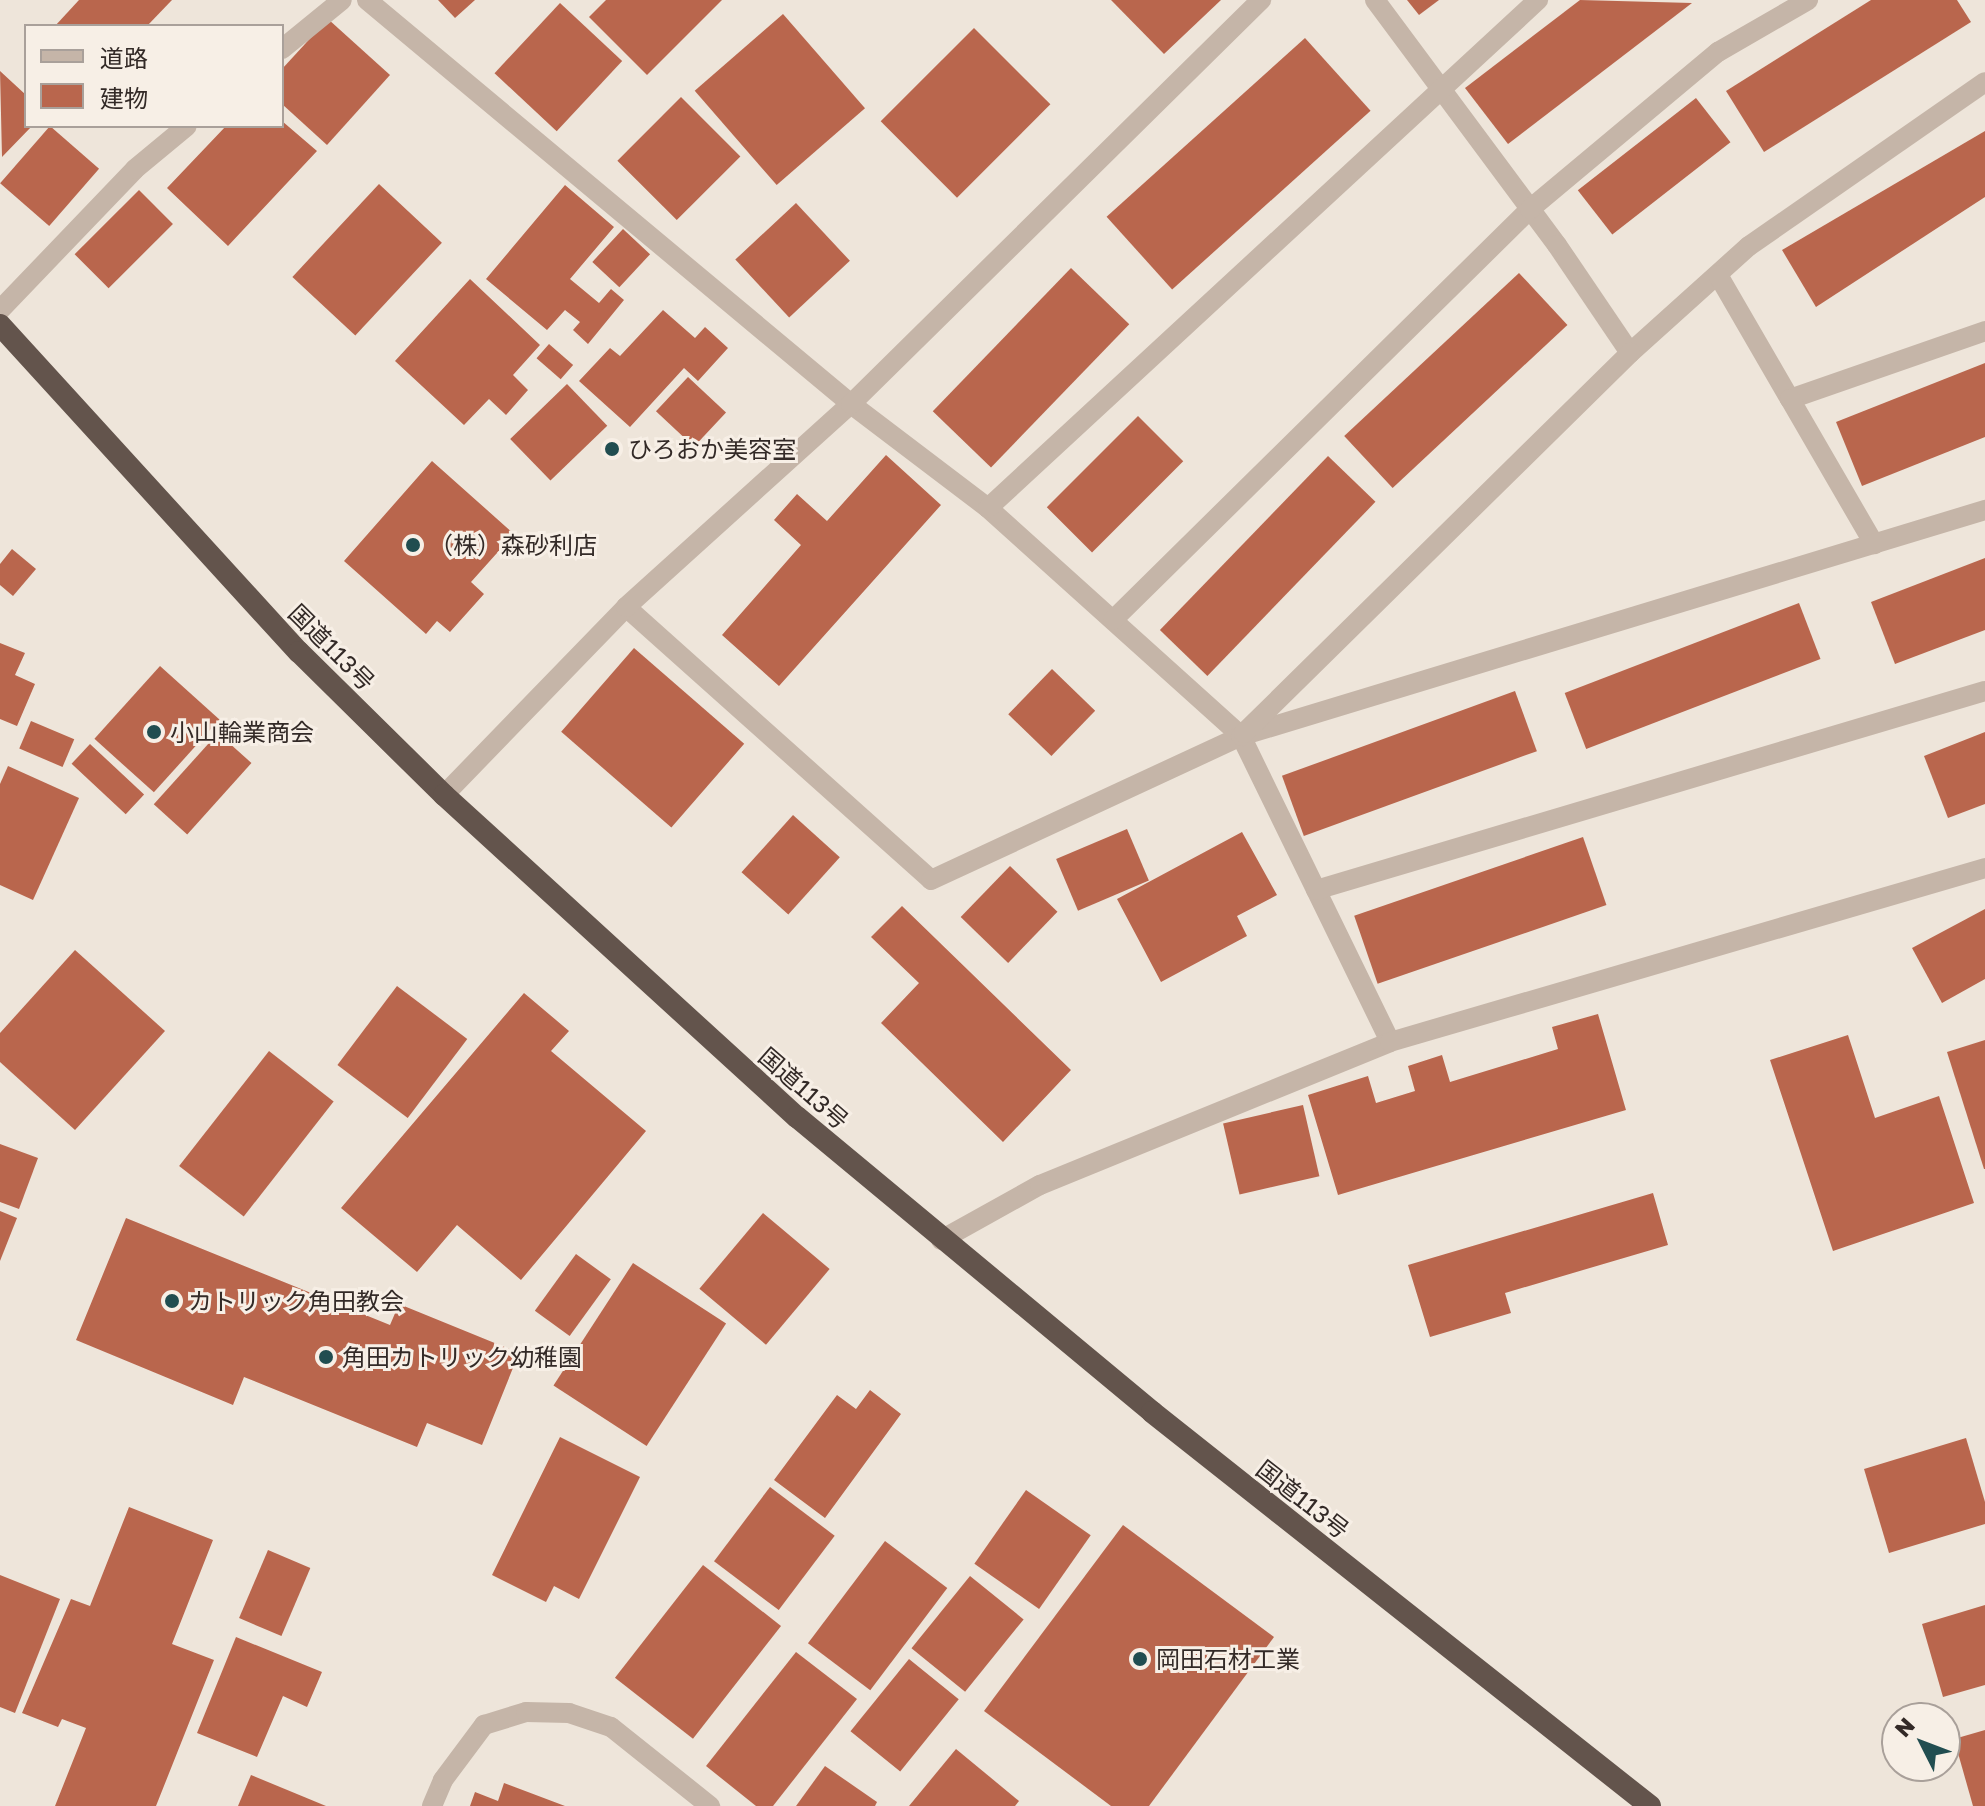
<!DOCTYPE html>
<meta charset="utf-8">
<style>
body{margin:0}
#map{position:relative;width:1985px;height:1806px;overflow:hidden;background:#eee5da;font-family:"Golos Text","Noto Sans JP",sans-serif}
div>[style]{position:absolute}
.building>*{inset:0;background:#b9664d;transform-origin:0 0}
.minor>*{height:20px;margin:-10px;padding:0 10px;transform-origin:10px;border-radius:10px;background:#c5b5a8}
.tertiary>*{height:20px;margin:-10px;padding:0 10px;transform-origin:10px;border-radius:10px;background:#c5b5a8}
.trunk>*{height:22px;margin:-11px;padding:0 11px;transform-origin:11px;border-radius:11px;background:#63544c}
.dots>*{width:22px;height:22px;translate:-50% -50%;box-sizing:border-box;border:4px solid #f7efe6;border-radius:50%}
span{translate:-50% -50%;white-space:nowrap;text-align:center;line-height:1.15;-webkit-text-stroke:6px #f7efe6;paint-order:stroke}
.poi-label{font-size:24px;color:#332a27}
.left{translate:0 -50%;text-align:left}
.street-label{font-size:24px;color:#332a27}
.legend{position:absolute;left:24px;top:24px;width:260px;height:104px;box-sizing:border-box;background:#f7efe6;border:2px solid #a9a09a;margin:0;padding:10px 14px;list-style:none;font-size:24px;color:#332a27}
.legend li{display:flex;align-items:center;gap:16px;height:40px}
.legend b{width:40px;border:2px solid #a9a09a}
.north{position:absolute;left:1881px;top:1702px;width:80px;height:80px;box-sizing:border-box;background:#f7efe6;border:2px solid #a9a09a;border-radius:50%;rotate:312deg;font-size:22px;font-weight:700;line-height:32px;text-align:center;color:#332a27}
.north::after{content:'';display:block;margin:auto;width:28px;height:36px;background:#214d50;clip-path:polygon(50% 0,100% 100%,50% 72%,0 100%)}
</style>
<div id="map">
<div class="building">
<div style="clip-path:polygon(79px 0,172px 0,147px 26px,55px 26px)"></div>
<div style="clip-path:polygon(438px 0,475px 0,455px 18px)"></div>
<div style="clip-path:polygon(606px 0,722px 0,647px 75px,589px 17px)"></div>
<div style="clip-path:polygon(1111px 0,1221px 0,1164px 54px)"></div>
<div style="clip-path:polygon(1407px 0,1439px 0,1419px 15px)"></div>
<div style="clip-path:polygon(1580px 0,1692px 3px,1508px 144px,1465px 88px)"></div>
<div style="clip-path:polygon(1871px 0,1957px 0,1971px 22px,1764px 152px,1726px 91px)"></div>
<div style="left:560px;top:3px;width:85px;height:96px;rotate:43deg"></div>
<div style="left:783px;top:14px;width:125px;height:117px;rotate:49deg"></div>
<div style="clip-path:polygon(328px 19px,390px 75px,327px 145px,282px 104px,282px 69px)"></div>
<div style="left:974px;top:28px;width:108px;height:132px;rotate:45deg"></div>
<div style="left:1305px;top:38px;width:98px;height:267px;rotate:48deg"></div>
<div style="clip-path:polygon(0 71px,26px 95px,26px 126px,32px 126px,2px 157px)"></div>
<div style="left:681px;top:97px;width:84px;height:90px;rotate:45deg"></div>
<div style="left:1696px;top:98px;width:56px;height:150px;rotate:52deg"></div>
<div style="clip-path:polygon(282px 121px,317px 151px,228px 246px,167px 188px,226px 126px,282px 126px)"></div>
<div style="left:50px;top:126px;width:65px;height:76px;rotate:41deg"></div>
<div style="clip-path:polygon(1985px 131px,1985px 197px,1816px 307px,1782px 250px)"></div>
<div style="left:379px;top:184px;width:86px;height:127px;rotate:43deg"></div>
<div style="clip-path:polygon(565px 185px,614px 227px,570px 279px,599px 303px,611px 289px,624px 300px,588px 344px,573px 330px,580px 322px,565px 310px,547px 330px,486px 279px)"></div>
<div style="left:139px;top:190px;width:48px;height:91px;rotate:45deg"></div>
<div style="left:796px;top:203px;width:79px;height:83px;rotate:47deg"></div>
<div style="left:623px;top:229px;width:37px;height:45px;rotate:43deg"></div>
<div style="left:1071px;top:268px;width:81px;height:199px;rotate:44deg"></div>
<div style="left:1519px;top:273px;width:71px;height:239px;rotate:47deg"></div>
<div style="clip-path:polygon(470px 279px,540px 345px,513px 375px,528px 390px,506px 415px,489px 399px,464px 425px,395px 361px)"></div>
<div style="clip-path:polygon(663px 310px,695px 338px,705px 327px,728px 348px,698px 381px,684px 368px,630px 427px,579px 381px,610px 348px,620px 356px)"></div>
<div style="left:549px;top:344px;width:32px;height:19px;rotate:41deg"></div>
<div style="clip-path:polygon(1985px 363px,1985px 437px,1862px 486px,1836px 422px)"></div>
<div style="left:688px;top:377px;width:52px;height:47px;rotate:43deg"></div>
<div style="left:567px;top:384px;width:58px;height:79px;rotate:46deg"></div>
<div style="left:1138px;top:416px;width:64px;height:129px;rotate:45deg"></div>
<div style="clip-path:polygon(886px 455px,941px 505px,779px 686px,722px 635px,801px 545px,774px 520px,797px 494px,827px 521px)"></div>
<div style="left:1328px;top:456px;width:66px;height:242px;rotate:44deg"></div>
<div style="clip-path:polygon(432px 461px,514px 534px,471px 582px,484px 594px,450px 632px,437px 621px,426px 634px,344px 561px)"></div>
<div style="clip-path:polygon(12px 549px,36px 569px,13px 596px,0 585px,0 564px)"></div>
<div style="clip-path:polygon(1985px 558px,1985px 630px,1895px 664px,1871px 602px)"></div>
<div style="left:1799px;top:603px;width:60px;height:251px;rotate:69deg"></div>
<div style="clip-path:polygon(0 643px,25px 653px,15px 675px,35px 684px,17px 726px,0 719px)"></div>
<div style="left:634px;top:648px;width:146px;height:111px;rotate:41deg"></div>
<div style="left:160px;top:666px;width:80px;height:98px;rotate:42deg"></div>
<div style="left:1052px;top:669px;width:60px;height:63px;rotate:44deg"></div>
<div style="left:1515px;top:691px;width:64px;height:248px;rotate:70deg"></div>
<div style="left:31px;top:721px;width:47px;height:30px;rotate:23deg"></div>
<div style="clip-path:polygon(1985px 732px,1985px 804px,1948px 818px,1924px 756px)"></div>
<div style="left:218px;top:733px;width:45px;height:96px;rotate:42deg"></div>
<div style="left:90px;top:744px;width:74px;height:27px;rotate:43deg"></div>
<div style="clip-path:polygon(8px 766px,79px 798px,33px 900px,0 885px,0 784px)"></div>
<div style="left:793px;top:815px;width:63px;height:77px;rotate:42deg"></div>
<div style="left:1127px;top:829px;width:56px;height:77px;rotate:67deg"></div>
<div style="clip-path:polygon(1242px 832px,1277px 895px,1237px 916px,1247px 936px,1161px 982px,1117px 899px)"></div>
<div style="left:1583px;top:837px;width:72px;height:242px;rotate:71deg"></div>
<div style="left:1010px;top:866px;width:66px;height:71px;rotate:44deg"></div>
<div style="clip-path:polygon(902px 906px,1071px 1070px,1003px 1142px,881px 1023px,919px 983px,871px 937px)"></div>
<div style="clip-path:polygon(1985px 909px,1985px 979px,1942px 1003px,1912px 948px)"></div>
<div style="clip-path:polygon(75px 950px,165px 1031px,75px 1130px,0 1062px,0 1033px)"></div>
<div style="left:397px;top:986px;width:88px;height:99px;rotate:37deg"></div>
<div style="clip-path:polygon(524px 993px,569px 1031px,551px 1051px,646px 1131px,521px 1280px,457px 1225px,417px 1272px,341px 1208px)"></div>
<div style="clip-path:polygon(1598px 1014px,1626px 1110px,1338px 1195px,1308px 1095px,1368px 1076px,1376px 1103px,1415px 1091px,1408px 1066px,1442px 1055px,1450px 1082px,1558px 1049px,1552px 1027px)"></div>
<div style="clip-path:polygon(1848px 1035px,1875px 1118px,1939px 1096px,1974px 1203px,1833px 1251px,1770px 1060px)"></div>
<div style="clip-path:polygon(1985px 1040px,1985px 1169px,1984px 1169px,1947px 1052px)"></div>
<div style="left:269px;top:1051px;width:82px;height:146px;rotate:38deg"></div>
<div style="left:1303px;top:1105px;width:73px;height:82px;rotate:77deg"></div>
<div style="clip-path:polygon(0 1144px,38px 1158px,19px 1209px,0 1202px)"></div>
<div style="clip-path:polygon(1653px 1193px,1668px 1245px,1505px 1293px,1511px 1313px,1430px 1337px,1408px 1265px)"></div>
<div style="clip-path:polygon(0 1211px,17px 1218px,0 1261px)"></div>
<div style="left:763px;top:1213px;width:87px;height:99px;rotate:40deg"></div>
<div style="clip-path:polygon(126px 1218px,390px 1325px,399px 1304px,519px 1353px,482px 1445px,427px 1423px,417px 1447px,244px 1377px,233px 1405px,76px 1340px)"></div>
<div style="left:576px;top:1254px;width:43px;height:70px;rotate:36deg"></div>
<div style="left:633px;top:1263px;width:111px;height:146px;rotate:33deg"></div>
<div style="clip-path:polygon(870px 1390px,901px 1414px,825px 1518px,774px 1480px,837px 1395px,856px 1409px)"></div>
<div style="clip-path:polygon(560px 1437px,640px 1477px,579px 1599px,554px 1586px,546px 1602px,492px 1575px)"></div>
<div style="clip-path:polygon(1966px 1438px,1985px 1502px,1985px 1524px,1889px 1553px,1864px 1469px)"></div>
<div style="left:770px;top:1487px;width:81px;height:93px;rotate:37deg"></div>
<div style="left:1026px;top:1490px;width:79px;height:90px;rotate:35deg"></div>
<div style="clip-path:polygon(129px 1507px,213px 1540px,172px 1644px,214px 1660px,156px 1806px,55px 1806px,86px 1728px,62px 1719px,58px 1727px,22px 1713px,71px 1599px,90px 1606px)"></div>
<div style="clip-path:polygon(1123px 1525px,1274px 1637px,1149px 1806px,1111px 1806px,984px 1711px)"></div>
<div style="left:885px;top:1541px;width:78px;height:128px;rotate:37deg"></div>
<div style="left:268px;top:1550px;width:46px;height:74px;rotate:23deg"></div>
<div style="left:703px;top:1565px;width:99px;height:143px;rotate:38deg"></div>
<div style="clip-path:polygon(0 1575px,60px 1599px,15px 1713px,0 1707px)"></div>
<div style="left:970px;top:1576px;width:69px;height:93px;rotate:39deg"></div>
<div style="clip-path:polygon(1985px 1605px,1985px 1685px,1943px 1697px,1922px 1624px)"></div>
<div style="clip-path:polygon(236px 1637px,322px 1672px,307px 1707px,283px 1696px,257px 1757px,197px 1733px)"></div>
<div style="clip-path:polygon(796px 1652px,857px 1699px,773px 1806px,756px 1806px,706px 1766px)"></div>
<div style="left:909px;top:1659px;width:64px;height:93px;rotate:39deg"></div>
<div style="clip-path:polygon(1985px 1730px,1985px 1806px,1973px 1806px,1954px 1739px)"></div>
<div style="clip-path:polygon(956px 1749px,1019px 1801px,1015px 1806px,909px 1806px)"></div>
<div style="clip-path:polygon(825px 1766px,877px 1802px,875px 1806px,796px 1806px)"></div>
<div style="clip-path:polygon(251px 1775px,326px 1806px,238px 1806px)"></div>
<div style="clip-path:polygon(504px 1783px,565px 1806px,470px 1806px,475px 1792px,498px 1801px)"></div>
</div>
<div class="minor">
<div style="left:367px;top:0;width:630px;rotate:39.85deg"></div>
<div style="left:851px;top:404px;width:172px;rotate:37.2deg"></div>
<div style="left:988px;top:508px;width:341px;rotate:42deg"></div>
<div style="left:1241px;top:736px;width:340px;rotate:64deg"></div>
<div style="left:1375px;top:0;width:305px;rotate:53.4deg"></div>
<div style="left:1557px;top:245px;width:130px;rotate:55.9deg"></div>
<div style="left:1630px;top:353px;width:160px;rotate:-42deg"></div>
<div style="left:1749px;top:246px;width:287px;rotate:-34.8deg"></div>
<div style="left:282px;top:49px;width:77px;rotate:-39.2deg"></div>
<div style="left:1718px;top:275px;width:143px;rotate:59.9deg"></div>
<div style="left:1790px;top:399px;width:207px;rotate:-19.2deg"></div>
<div style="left:0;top:310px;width:195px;rotate:-46.2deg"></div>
<div style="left:135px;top:169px;width:67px;rotate:-39.6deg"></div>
<div style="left:1790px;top:399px;width:168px;rotate:59.9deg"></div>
<div style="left:988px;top:508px;width:749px;rotate:-42.73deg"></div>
<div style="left:626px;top:607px;width:409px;rotate:41.8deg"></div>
<div style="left:931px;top:880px;width:342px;rotate:-24.9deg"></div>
<div style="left:1241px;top:736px;width:778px;rotate:-16.9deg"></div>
<div style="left:1113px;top:620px;width:585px;rotate:-44.58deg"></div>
<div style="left:1530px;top:209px;width:245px;rotate:-39.9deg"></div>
<div style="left:1718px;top:52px;width:104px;rotate:-30deg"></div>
<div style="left:1244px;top:733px;width:542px;rotate:-44.55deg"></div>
<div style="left:1316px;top:890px;width:698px;rotate:-16.57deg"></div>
<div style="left:941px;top:1240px;width:113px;rotate:-29.1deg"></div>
<div style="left:1040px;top:1185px;width:378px;rotate:-22.2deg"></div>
<div style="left:1390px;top:1042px;width:620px;rotate:-16.3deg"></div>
</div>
<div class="tertiary">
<div style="left:444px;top:795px;width:262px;rotate:-45.9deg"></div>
<div style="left:626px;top:607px;width:303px;rotate:-42.1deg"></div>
<div style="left:851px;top:404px;width:576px;rotate:-44.58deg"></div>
<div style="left:432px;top:1806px;width:28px;rotate:-67deg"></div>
<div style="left:443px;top:1780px;width:69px;rotate:-53.3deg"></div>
<div style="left:484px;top:1725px;width:44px;rotate:-17.2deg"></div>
<div style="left:526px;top:1712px;width:43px;rotate:1.3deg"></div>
<div style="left:569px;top:1713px;width:44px;rotate:18.4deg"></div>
<div style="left:611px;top:1727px;width:127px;rotate:38.6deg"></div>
</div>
<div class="trunk">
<div style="left:0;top:325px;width:443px;rotate:47.6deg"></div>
<div style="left:299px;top:652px;width:204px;rotate:44.6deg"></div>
<div style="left:444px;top:795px;width:478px;rotate:42.4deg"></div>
<div style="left:797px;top:1117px;width:462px;rotate:39.7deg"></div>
<div style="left:1152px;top:1412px;width:635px;rotate:38.35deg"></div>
</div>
<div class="dots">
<div style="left:612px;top:449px;background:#214d50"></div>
<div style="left:413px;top:545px;background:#214d50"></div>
<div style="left:154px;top:732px;background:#214d50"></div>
<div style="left:172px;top:1301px;background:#214d50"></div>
<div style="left:326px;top:1357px;background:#214d50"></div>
<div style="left:1140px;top:1659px;background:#214d50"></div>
</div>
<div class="poi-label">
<span class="left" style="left:628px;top:449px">ひろおか美容室</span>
<span class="left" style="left:429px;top:545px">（株）森砂利店</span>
<span class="left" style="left:170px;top:732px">小山輪業商会</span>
<span class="left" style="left:188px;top:1301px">カトリック角田教会</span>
<span class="left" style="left:342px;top:1357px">角田カトリック幼稚園</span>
<span class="left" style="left:1156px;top:1659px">岡田石材工業</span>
</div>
<div class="street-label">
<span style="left:332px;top:647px;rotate:45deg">国道113号</span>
<span style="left:804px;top:1088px;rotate:41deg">国道113号</span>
<span style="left:1303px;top:1499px;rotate:38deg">国道113号</span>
</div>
<ul class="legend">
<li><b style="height:10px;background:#c5b5a8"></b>道路</li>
<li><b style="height:22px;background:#b9664d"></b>建物</li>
</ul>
<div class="north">N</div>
</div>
